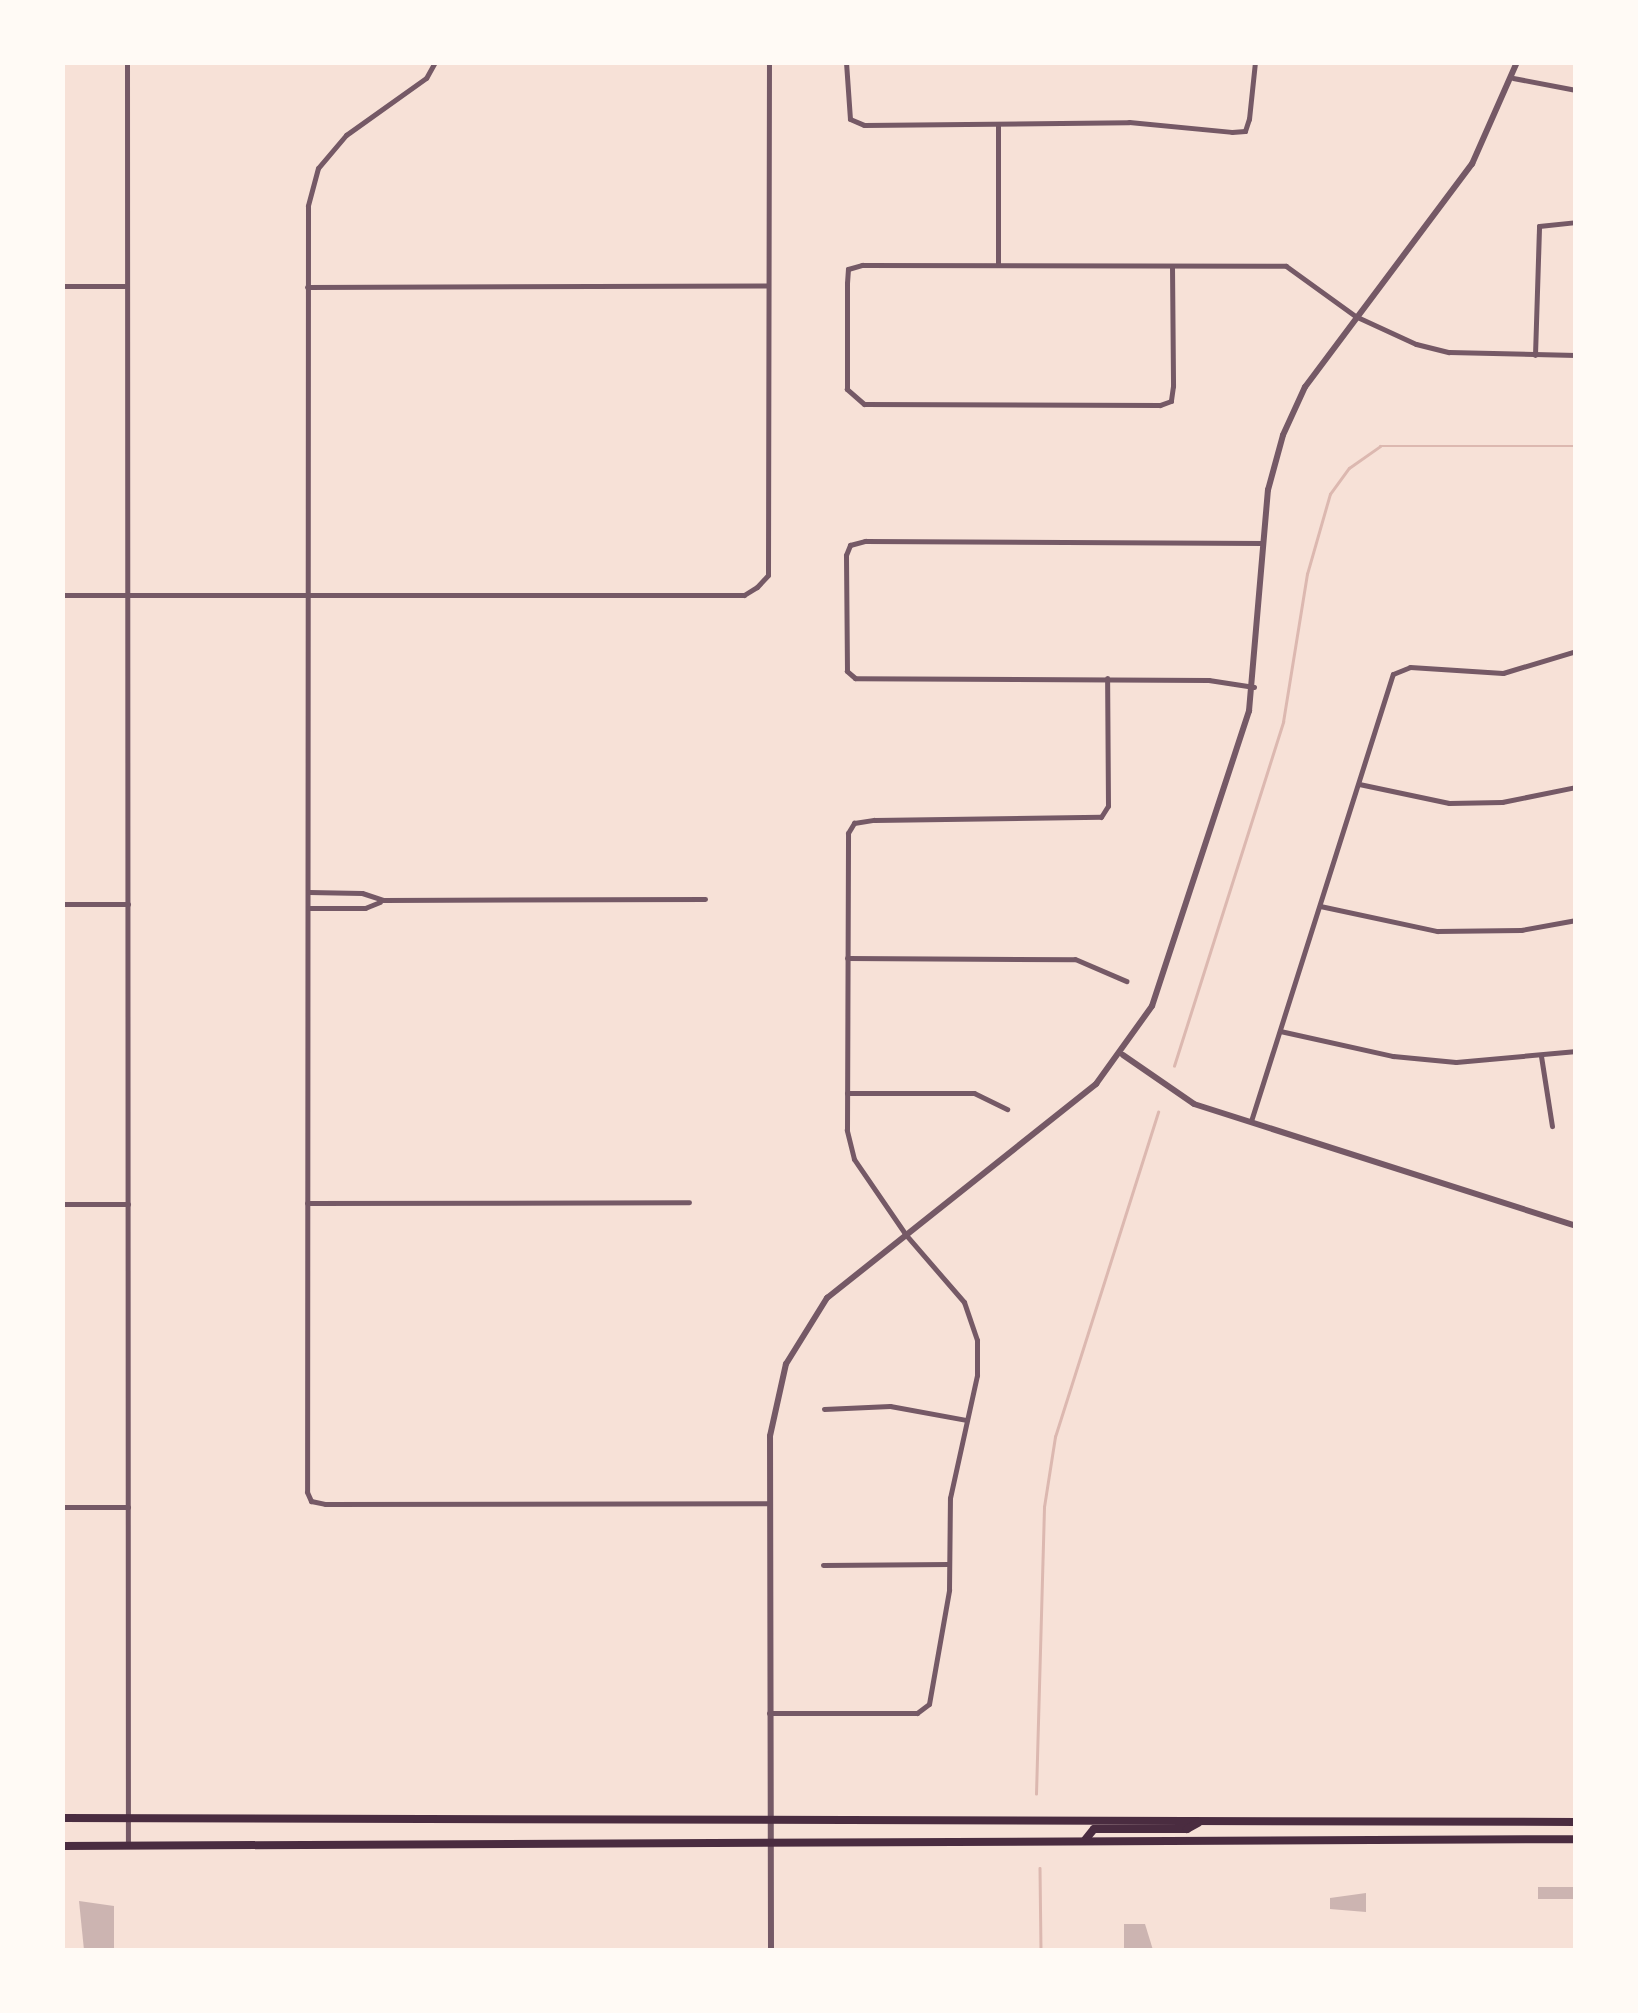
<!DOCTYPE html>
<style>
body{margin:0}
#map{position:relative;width:1638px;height:2013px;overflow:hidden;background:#f7e1d7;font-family:"Titillium Web",sans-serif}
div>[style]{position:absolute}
.stream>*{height:2.5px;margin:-1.25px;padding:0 1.25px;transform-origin:1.25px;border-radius:1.25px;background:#dcb8b0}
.building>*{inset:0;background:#ccb4b1;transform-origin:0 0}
.minor>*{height:5px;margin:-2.5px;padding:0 2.5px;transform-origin:2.5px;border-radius:2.5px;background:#755966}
.tertiary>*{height:6px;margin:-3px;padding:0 3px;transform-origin:3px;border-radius:3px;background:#755966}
.secondary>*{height:8px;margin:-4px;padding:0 4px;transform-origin:4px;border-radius:4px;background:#4a2c40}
span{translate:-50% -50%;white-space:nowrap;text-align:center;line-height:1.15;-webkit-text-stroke:9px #fffaf5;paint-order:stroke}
.frame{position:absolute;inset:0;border:65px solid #fffaf5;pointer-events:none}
</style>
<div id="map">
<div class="stream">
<div style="left:1174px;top:1066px;width:361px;rotate:-72.4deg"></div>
<div style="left:1283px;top:722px;width:150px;rotate:-80.8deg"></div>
<div style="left:1307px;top:574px;width:83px;rotate:-74deg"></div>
<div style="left:1330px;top:494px;width:32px;rotate:-54deg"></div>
<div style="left:1349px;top:468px;width:38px;rotate:-35deg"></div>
<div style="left:1380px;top:446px;width:196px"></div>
<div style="left:1036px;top:1794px;width:287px;rotate:-88.4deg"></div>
<div style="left:1044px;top:1507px;width:71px;rotate:-81.1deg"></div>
<div style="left:1055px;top:1437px;width:341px;rotate:-72.4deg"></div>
<div style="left:1040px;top:1868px;width:82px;rotate:89.3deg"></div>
</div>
<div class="building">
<div style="left:1538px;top:1887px;width:35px;height:12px"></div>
<div style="clip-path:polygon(1366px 1893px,1366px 1912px,1330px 1909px,1330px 1898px)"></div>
<div style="clip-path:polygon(79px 1901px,114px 1906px,114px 1950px,84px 1950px)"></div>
<div style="clip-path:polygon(1124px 1924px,1145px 1924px,1153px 1950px,1124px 1950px)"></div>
</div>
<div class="minor">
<div style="left:127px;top:62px;width:1782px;rotate:89.97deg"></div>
<div style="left:435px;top:62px;width:18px;rotate:119deg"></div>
<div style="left:426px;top:78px;width:98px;rotate:144.5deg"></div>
<div style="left:346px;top:135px;width:43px;rotate:130.3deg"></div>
<div style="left:318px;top:168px;width:39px;rotate:105deg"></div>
<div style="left:308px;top:206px;width:1286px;rotate:90.04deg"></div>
<div style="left:307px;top:1492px;width:10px;rotate:66deg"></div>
<div style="left:311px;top:1501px;width:14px;rotate:12deg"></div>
<div style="left:325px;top:1504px;width:444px;rotate:-0.1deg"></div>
<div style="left:846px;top:62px;width:57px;rotate:86deg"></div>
<div style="left:850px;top:119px;width:15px;rotate:23deg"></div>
<div style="left:864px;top:125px;width:265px;rotate:-0.6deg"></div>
<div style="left:1129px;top:122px;width:103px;rotate:5.5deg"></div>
<div style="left:1232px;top:132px;width:13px;rotate:-4deg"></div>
<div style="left:1245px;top:131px;width:13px;rotate:-72deg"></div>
<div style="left:1249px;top:119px;width:57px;rotate:-84deg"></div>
<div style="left:1513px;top:78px;width:64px;rotate:10.8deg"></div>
<div style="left:998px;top:126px;width:139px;rotate:90deg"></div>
<div style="left:1172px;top:266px;width:120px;rotate:89.5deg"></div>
<div style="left:1173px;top:386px;width:15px;rotate:98deg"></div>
<div style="left:1171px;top:401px;width:12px;rotate:160deg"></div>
<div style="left:1160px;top:405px;width:296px;rotate:-179.8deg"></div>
<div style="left:864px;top:404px;width:23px;rotate:-139deg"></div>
<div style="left:847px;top:389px;width:106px;rotate:-90deg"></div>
<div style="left:847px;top:283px;width:14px;rotate:-86deg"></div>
<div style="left:848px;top:269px;width:15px;rotate:-16deg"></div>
<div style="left:862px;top:265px;width:424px;rotate:0.1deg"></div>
<div style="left:1286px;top:266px;width:85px;rotate:35.9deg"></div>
<div style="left:1355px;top:316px;width:67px;rotate:24.7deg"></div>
<div style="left:1416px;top:344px;width:34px;rotate:14deg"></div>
<div style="left:1449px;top:352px;width:127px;rotate:1.4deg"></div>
<div style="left:62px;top:286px;width:62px"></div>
<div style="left:307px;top:287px;width:460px;rotate:-0.2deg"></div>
<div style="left:1535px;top:355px;width:129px;rotate:-88.2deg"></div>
<div style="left:1539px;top:226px;width:37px;rotate:-6deg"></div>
<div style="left:62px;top:595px;width:682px"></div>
<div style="left:744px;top:595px;width:15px;rotate:-32deg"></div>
<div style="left:757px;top:587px;width:16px;rotate:-47deg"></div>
<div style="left:768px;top:575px;width:513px;rotate:-89.89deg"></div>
<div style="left:1254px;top:687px;width:46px;rotate:-171.2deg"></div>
<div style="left:1209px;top:680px;width:354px;rotate:-179.7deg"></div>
<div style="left:855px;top:678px;width:11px;rotate:-139deg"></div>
<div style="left:847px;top:671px;width:116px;rotate:-90.5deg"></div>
<div style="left:846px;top:555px;width:11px;rotate:-68deg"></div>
<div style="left:850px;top:545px;width:16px;rotate:-15deg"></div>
<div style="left:865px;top:541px;width:398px;rotate:0.3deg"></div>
<div style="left:1359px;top:784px;width:92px;rotate:11.9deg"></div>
<div style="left:1449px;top:803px;width:53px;rotate:-1.1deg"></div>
<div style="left:1502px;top:802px;width:76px;rotate:-11.5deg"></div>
<div style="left:309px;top:892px;width:53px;rotate:1.1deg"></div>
<div style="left:362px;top:893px;width:22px;rotate:18deg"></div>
<div style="left:383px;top:900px;width:322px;rotate:-0.2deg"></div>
<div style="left:62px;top:904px;width:66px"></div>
<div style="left:1320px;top:906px;width:120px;rotate:12.1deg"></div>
<div style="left:1437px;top:931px;width:84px;rotate:-0.7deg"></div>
<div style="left:1521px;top:930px;width:56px;rotate:-10.3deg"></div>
<div style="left:309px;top:908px;width:56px"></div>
<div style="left:365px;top:908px;width:16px;rotate:-22deg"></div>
<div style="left:847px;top:958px;width:228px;rotate:0.3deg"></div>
<div style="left:1075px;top:959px;width:56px;rotate:23.3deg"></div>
<div style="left:1280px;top:1031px;width:116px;rotate:12.5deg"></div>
<div style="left:1393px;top:1056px;width:63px;rotate:5.4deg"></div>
<div style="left:1456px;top:1062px;width:121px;rotate:-5.2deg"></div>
<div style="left:1541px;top:1056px;width:71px;rotate:81.1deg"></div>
<div style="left:847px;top:1093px;width:127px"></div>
<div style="left:974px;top:1093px;width:37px;rotate:26deg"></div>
<div style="left:1251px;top:1121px;width:469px;rotate:-72.4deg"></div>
<div style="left:1393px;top:674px;width:18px;rotate:-22deg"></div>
<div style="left:1410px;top:667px;width:93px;rotate:3.7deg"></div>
<div style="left:1503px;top:673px;width:76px;rotate:-16.8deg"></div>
<div style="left:307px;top:1203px;width:382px;rotate:-0.1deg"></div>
<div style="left:62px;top:1204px;width:66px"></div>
<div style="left:824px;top:1409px;width:66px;rotate:-2.6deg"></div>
<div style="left:890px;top:1406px;width:77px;rotate:10.4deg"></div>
<div style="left:62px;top:1507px;width:66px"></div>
<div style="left:823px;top:1565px;width:126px;rotate:-0.5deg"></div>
<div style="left:769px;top:1713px;width:148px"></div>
<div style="left:917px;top:1713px;width:15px;rotate:-37deg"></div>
<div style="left:929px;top:1704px;width:116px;rotate:-80deg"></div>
<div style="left:949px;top:1590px;width:92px;rotate:-89.4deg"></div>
<div style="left:950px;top:1498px;width:126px;rotate:-77.6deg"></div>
<div style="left:977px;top:1375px;width:35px;rotate:-90deg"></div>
<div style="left:977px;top:1340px;width:40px;rotate:-108.9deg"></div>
<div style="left:964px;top:1302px;width:89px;rotate:-130.9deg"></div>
<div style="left:906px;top:1235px;width:92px;rotate:-124.4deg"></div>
<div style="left:854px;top:1159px;width:30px;rotate:-104deg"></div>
<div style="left:847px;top:1130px;width:297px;rotate:-89.8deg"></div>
<div style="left:848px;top:833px;width:12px;rotate:-59deg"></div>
<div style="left:854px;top:823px;width:20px;rotate:-9deg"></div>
<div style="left:874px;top:820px;width:227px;rotate:-0.8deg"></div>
<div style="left:1101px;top:817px;width:13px;rotate:-58deg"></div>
<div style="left:1108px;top:806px;width:128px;rotate:-90.4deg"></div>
<div style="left:223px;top:1950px;width:297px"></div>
</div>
<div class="tertiary">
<div style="left:1123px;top:1055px;width:86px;rotate:34.6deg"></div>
<div style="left:1194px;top:1104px;width:401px;rotate:17.7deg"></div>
<div style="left:771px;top:1950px;width:514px;rotate:-90.11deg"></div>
<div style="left:770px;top:1436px;width:74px;rotate:-77.5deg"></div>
<div style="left:786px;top:1364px;width:78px;rotate:-58.2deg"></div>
<div style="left:827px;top:1298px;width:344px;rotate:-38.5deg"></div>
<div style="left:1096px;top:1084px;width:96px;rotate:-54.3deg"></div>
<div style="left:1152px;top:1006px;width:311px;rotate:-71.8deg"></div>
<div style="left:1249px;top:711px;width:222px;rotate:-85.1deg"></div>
<div style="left:1268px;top:490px;width:57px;rotate:-74.7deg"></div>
<div style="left:1283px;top:435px;width:53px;rotate:-65.4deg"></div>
<div style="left:1305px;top:387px;width:279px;rotate:-53.2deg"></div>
<div style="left:1472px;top:164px;width:111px;rotate:-66.2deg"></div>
</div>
<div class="secondary">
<div style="left:62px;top:1818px;width:1514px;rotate:0.15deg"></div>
<div style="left:1085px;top:1840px;width:14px;rotate:-51deg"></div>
<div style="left:1094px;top:1829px;width:93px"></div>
<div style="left:1187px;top:1829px;width:13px;rotate:-29deg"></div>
<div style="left:62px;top:1846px;width:1514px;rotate:-0.26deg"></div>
</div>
<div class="frame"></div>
</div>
